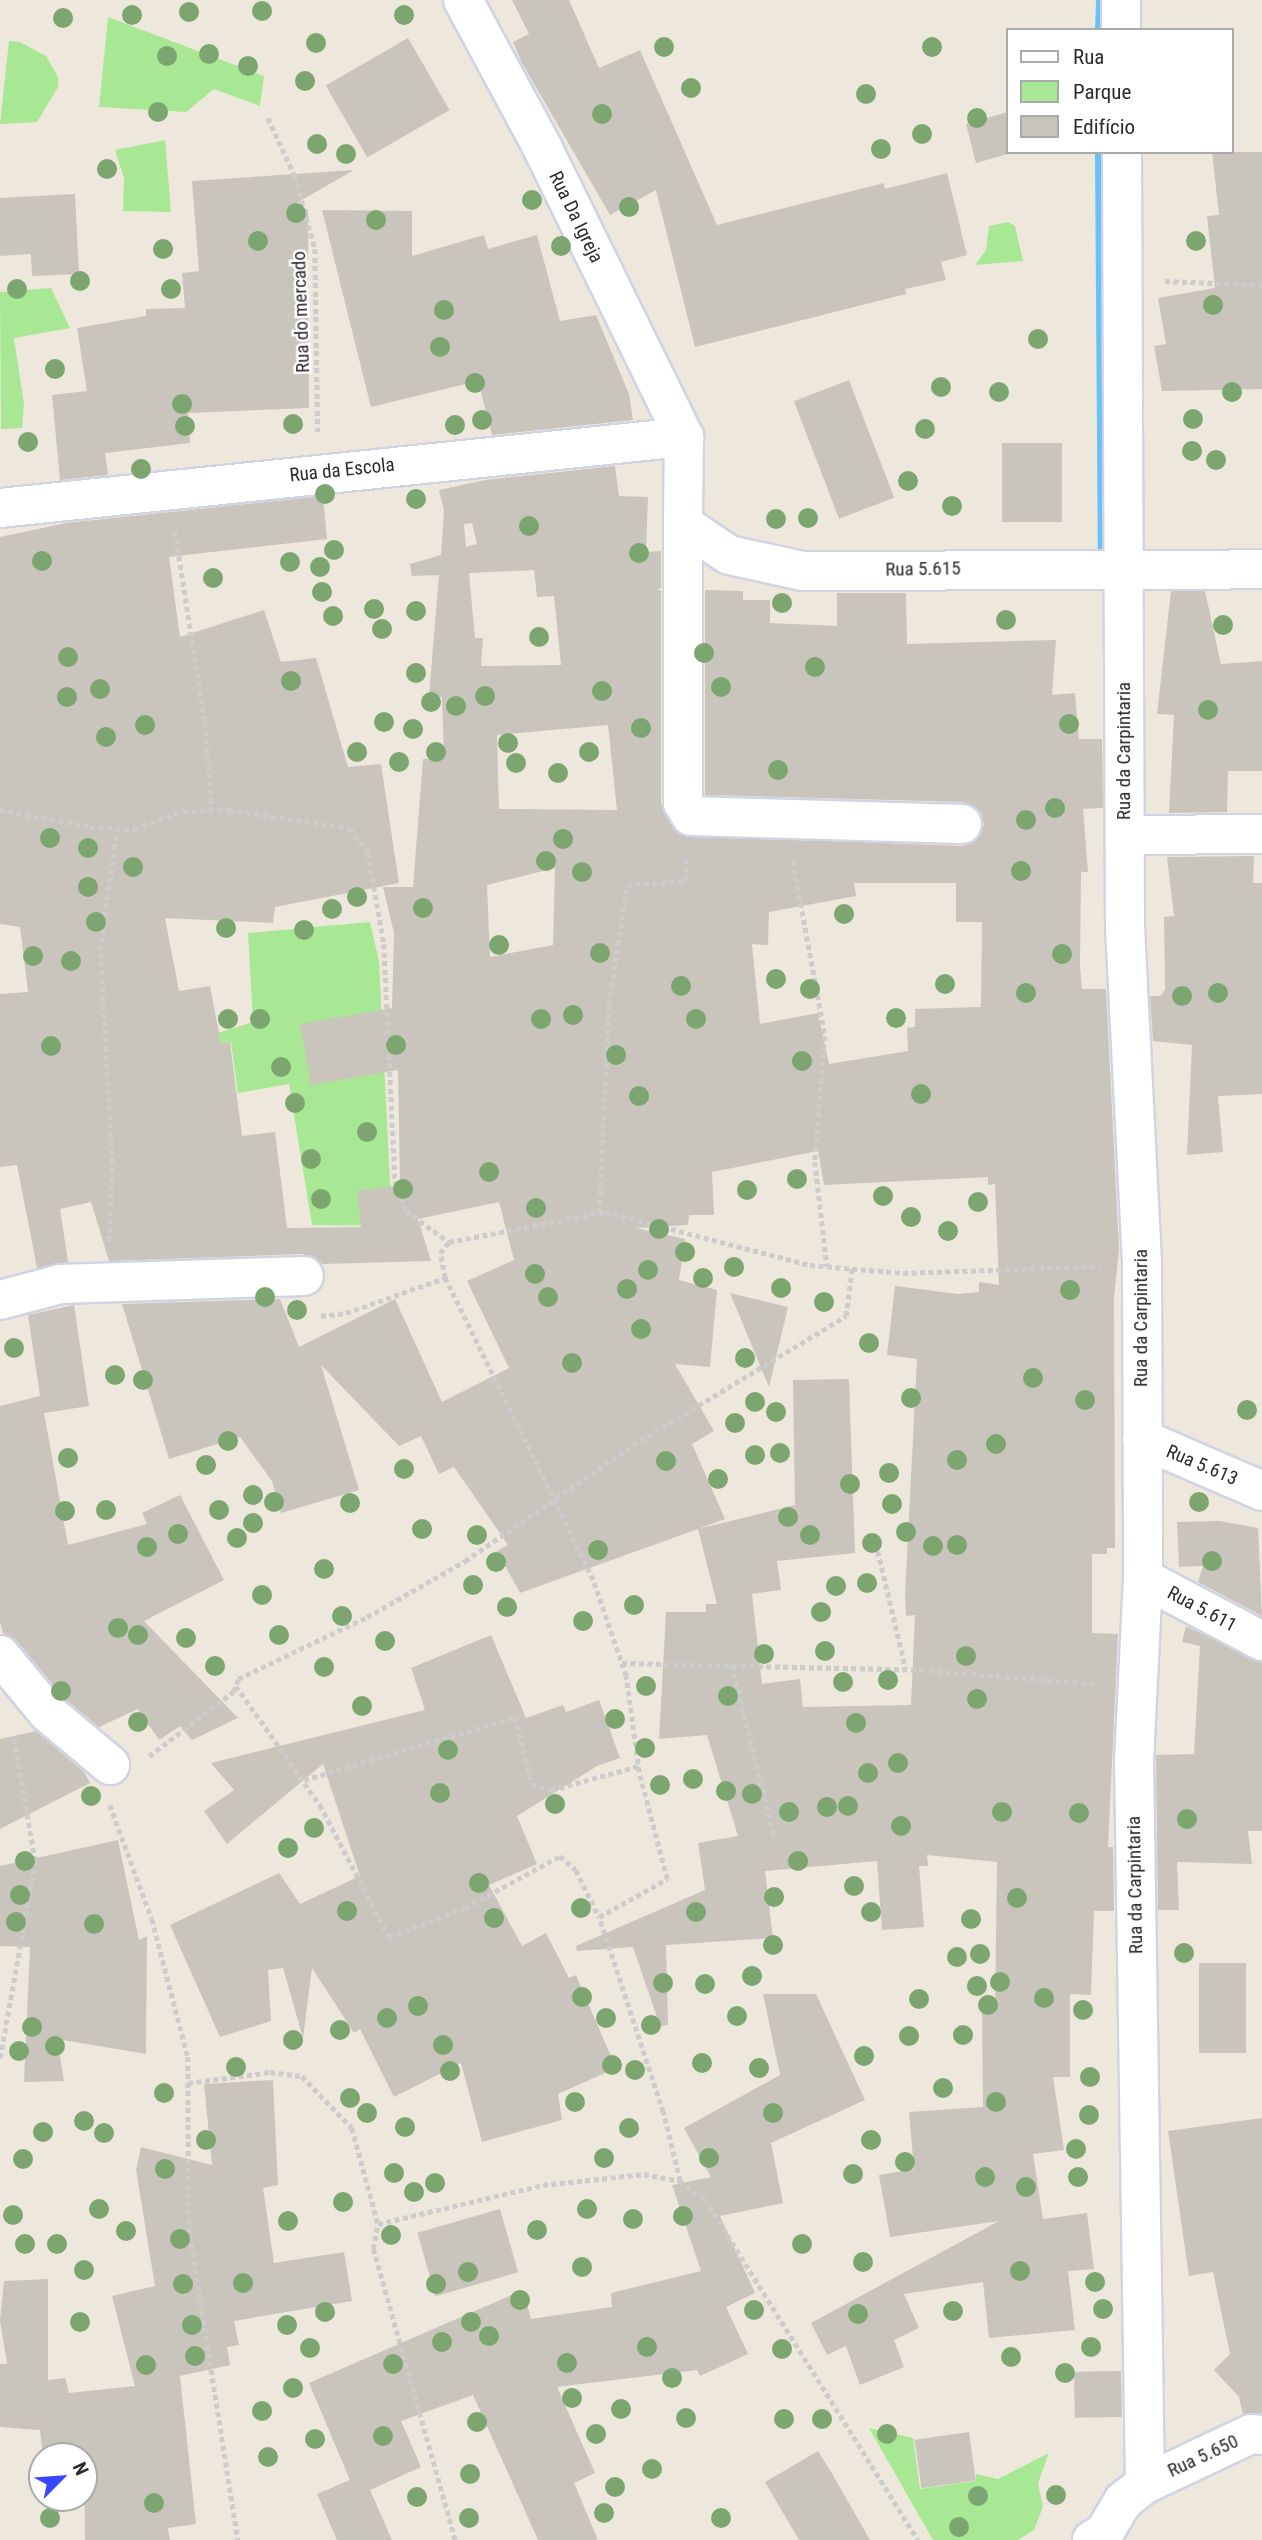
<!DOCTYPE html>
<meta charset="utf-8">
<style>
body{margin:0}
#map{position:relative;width:1262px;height:2540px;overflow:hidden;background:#eee8dc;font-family:"Roboto Condensed",sans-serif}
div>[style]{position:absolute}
.green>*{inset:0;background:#a8e895}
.stream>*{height:12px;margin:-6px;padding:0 6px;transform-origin:6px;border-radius:6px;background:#68c1f7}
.building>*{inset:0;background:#c9c5bc;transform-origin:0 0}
.path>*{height:4.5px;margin-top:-2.25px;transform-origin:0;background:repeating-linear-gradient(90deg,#ccc 0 5px,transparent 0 8.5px)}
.roads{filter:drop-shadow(2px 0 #d1d3e5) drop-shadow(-2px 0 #d1d3e5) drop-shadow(0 2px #d1d3e5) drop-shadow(0 -2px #d1d3e5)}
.minor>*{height:38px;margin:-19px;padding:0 19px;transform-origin:19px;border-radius:19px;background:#fff}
.trees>*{width:20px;height:20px;margin:-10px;border-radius:50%;background:#7ca56f}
span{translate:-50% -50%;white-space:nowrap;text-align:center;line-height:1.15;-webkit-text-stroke:5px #fff;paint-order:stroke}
.street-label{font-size:19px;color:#2b2b2b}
.legend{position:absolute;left:1006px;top:28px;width:228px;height:126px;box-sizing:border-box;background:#fff;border:2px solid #aaa;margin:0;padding:9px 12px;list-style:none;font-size:21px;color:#2b2b2b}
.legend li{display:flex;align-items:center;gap:14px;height:35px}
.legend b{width:35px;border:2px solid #aaa}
.north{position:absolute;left:28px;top:2442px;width:70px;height:70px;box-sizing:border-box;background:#fff;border:2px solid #aaa;border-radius:50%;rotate:65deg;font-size:19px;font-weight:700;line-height:28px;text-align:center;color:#2b2b2b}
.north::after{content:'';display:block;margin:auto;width:24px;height:32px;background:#3847ff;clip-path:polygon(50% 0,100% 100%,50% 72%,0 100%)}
</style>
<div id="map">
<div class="green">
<div style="clip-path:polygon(108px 17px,264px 76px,260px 106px,214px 89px,186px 112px,99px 107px)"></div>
<div style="clip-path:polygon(9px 41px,20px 42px,46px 56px,58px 77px,58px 87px,37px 122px,0 124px)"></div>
<div style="clip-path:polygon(165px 140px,171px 212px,123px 211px,124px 178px,115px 150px)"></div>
<div style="clip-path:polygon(1008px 222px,1015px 226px,1023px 261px,975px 265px,986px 250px,989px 226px)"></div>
<div style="clip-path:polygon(51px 288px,70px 328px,14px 338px,24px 404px,22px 428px,1px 429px,0 292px)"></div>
<div style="clip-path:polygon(370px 922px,379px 961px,390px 1183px,402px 1214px,416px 1226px,312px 1225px,289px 1084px,238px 1093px,231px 1042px,219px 1043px,218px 1033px,253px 1022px,248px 933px)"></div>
<div style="clip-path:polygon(869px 2428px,913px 2438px,920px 2489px,976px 2481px,976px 2474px,998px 2479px,1049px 2453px,1038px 2483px,1043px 2507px,1034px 2530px,1018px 2540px,933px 2540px)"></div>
</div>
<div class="stream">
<div style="left:1101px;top:30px;width:30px;rotate:-88deg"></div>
<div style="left:1101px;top:152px;width:413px;rotate:89.6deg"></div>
</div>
<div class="building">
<div style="clip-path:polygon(512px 0,569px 0,599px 68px,640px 50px,717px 225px,884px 183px,885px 189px,947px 173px,967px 255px,941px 262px,946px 280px,905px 289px,906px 294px,695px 347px,656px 190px,610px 215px,522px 63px,513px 42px,529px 34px)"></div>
<div style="left:408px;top:38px;width:83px;height:95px;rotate:60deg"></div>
<div style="clip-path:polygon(1008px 112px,1008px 154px,976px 163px,966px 124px)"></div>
<div style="clip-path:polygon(1212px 152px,1262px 152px,1262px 389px,1162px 391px,1154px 346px,1166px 344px,1158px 298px,1215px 288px,1207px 216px,1219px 215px)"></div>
<div style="clip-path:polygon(354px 170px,286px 209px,308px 209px,309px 408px,188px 413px,190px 443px,105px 453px,108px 475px,60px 480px,52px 395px,87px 391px,77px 328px,146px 316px,146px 309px,185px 308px,182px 273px,199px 271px,192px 181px)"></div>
<div style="clip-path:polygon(75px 194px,79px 274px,32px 276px,31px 254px,0 256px,0 198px)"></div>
<div style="clip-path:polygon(322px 210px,412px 211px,412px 256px,484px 235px,488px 249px,537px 235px,560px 321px,596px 315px,629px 394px,633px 420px,492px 435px,478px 381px,371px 407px)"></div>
<div style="left:849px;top:380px;width:126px;height:59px;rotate:69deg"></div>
<div style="left:1062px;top:443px;width:79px;height:60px;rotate:90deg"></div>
<div style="clip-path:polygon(evenodd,615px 466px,619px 496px,648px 497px,646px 552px,661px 551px,661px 588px,656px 590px,661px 590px,661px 803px,681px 835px,961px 846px,973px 843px,984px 825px,981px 813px,963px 802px,705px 795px,705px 590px,743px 591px,743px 600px,770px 600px,770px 623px,837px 626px,837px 593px,906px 593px,907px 644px,1056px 640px,1052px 695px,1075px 693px,1079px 739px,1102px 739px,1103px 808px,1083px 809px,1088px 872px,1081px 872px,1080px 966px,1082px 989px,1106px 989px,1119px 1250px,1114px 1297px,1115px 1548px,1107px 1548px,1107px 1554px,1092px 1554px,1092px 1633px,1118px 1634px,1108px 1847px,1113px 1847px,1114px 1911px,1094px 1911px,1091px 1995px,1070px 1994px,1070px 2077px,1053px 2077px,1064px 2150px,1033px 2154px,1043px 2219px,1087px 2213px,1094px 2269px,1068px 2271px,1075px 2330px,989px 2338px,983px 2282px,904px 2294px,919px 2328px,894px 2340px,904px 2367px,860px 2385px,846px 2346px,827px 2355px,811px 2323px,999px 2221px,890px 2237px,879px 2175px,914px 2169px,909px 2112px,983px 2107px,982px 2010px,995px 2010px,997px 1862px,927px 1855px,928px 1866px,919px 1866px,924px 1927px,882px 1930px,877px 1861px,765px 1871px,773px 1938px,666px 1945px,668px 2025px,660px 2026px,633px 1947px,577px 1951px,576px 1946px,705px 1890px,698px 1843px,738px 1836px,707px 1735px,659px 1739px,666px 1612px,706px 1612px,706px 1604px,717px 1604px,698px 1529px,520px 1593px,497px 1551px,508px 1545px,454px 1467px,439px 1474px,421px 1436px,399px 1446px,321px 1365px,359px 1490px,281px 1513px,272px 1481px,240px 1437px,169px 1459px,122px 1304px,280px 1299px,299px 1347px,395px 1299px,442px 1402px,509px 1368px,467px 1281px,514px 1260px,499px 1202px,418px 1219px,431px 1261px,322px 1264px,303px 1254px,109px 1261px,91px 1202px,60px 1209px,68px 1262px,37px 1268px,17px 1165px,0 1167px,0 994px,28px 992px,20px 927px,0 924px,0 537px,66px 523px,323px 496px,327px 539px,169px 557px,180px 637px,264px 610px,281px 662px,316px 658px,348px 767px,381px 764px,399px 883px,275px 907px,273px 923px,165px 918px,179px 991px,210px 986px,221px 1043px,230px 1042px,242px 1136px,275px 1132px,287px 1228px,361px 1227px,357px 1190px,400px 1186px,398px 1070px,311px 1085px,300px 1024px,392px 1008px,394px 933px,383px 887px,413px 887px,423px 759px,444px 757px,442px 697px,429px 695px,439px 575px,412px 576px,410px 564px,441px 555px,444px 510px,439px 490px,485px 480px,615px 466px,472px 523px,477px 544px,466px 547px,464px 524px,472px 523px,615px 466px,534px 570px,537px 597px,554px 596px,561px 665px,481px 666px,483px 638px,475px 638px,469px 573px,534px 570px,615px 466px,608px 725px,617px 810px,499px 809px,497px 735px,608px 725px,615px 466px,555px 868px,553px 945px,490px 957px,487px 885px,555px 868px,615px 466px,854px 883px,956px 883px,956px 922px,982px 922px,981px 1007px,915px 1009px,915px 1027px,907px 1028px,908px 1051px,829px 1064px,818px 1013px,760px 1024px,752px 944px,768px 945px,769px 912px,856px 896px,854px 883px,615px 466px,818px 1151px,824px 1185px,988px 1177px,988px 1185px,995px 1184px,999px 1285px,979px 1282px,979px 1292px,958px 1294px,895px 1286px,887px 1355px,917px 1359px,905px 1594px,906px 1616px,915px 1615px,911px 1705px,803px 1707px,800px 1679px,762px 1684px,752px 1594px,781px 1590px,777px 1561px,855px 1553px,849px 1379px,793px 1380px,795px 1505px,698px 1529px,725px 1519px,692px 1444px,714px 1431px,675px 1364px,710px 1367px,717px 1290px,679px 1280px,685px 1239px,636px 1228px,688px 1225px,689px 1215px,714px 1215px,712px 1172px,818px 1151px)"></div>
<div style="clip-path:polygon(1171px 591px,1205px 591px,1221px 664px,1262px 661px,1262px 771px,1228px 771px,1227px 812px,1169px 813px,1174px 715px,1157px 714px)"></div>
<div style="clip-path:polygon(1254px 856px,1253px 883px,1262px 883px,1262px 1094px,1218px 1096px,1223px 1152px,1187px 1155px,1192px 1045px,1153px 1041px,1150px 996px,1161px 996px,1165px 989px,1164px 917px,1174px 916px,1167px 857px)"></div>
<div style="clip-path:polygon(730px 1293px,788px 1307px,769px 1387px)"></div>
<div style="clip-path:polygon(74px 1305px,89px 1406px,44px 1413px,68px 1545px,147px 1524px,142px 1513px,180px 1495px,224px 1580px,144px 1621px,238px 1718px,192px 1740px,180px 1726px,159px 1740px,138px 1709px,99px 1727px,64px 1698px,17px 1641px,3px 1633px,0 1622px,0 1406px,40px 1396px,28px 1315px)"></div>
<div style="clip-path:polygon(1220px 1521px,1258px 1528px,1262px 1616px,1198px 1582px,1203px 1566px,1179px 1567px,1177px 1522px)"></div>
<div style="clip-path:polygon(1186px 1626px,1262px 1663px,1262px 1831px,1248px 1831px,1252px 1864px,1177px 1862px,1179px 1910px,1158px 1910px,1156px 1755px,1194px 1754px,1200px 1646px,1182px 1642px)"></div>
<div style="clip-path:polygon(491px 1635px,526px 1718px,563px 1705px,566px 1712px,599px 1700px,620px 1758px,597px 1766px,517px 1816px,537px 1864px,489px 1885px,522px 1946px,546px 1933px,569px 1978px,576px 1975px,616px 2068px,558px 2094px,562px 2120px,482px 2142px,461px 2063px,394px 2097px,360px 2029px,354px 2033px,312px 1968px,303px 2038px,283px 1968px,268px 1970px,271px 2021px,220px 2037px,170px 1925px,279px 1873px,300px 1904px,360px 1876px,323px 1764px,227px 1844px,204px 1811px,234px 1790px,211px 1763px,425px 1710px,411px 1668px)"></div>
<div style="clip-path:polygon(36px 1731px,84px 1772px,90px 1783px,0 1829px,0 1739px)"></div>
<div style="clip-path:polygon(118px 1840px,139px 1940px,147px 1936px,146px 2054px,57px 2039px,64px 2081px,24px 2082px,30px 1947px,0 1946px,0 1866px)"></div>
<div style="left:1246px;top:1963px;width:90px;height:47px;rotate:90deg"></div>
<div style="clip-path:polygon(763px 1994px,816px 1994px,865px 2100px,771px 2143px,783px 2203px,720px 2216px,755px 2293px,726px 2307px,748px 2354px,700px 2376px,697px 2370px,557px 2387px,595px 2473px,574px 2483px,598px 2540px,538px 2540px,473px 2395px,401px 2421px,421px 2467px,370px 2490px,392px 2540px,337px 2540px,317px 2494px,350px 2480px,309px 2383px,523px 2290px,531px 2319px,612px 2307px,611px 2293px,701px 2271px,672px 2185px,711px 2177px,684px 2128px,780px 2075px)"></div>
<div style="clip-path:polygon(273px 2080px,278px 2185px,263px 2188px,274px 2263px,344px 2252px,352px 2301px,234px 2321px,239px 2345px,227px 2347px,230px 2365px,180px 2376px,196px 2524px,168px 2528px,170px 2540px,85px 2540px,84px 2456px,43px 2456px,40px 2430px,0 2427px,0 2364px,7px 2364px,0 2320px,4px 2281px,48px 2279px,48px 2380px,65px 2378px,69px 2393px,135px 2386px,112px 2296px,155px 2286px,136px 2170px,141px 2147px,212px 2165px,204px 2084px)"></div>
<div style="clip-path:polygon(1262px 2118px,1262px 2413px,1243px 2414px,1239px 2397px,1214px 2370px,1230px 2354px,1213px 2272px,1189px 2276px,1168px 2131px)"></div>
<div style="left:500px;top:2209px;width:66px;height:86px;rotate:74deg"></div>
<div style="left:1121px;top:2371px;width:46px;height:47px;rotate:89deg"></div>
<div style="left:969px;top:2432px;width:49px;height:55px;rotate:82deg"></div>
<div style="clip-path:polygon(818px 2451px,834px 2477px,870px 2540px,799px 2540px,765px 2482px)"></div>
</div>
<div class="path">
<div style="left:268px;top:118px;width:64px;rotate:65deg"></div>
<div style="left:295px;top:176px;width:76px;rotate:74.7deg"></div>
<div style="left:315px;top:249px;width:183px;rotate:89.1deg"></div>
<div style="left:1165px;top:281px;width:97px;rotate:2.4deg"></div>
<div style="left:175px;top:531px;width:193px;rotate:81.1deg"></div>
<div style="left:205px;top:722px;width:89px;rotate:85.5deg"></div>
<div style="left:0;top:810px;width:92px;rotate:10.7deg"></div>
<div style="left:90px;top:827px;width:44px;rotate:2.6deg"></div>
<div style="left:134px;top:829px;width:52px;rotate:-20.2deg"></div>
<div style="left:183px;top:811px;width:46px;rotate:-1.2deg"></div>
<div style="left:229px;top:810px;width:122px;rotate:8.5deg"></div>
<div style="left:350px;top:828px;width:31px;rotate:54deg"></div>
<div style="left:368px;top:853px;width:92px;rotate:80deg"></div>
<div style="left:384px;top:944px;width:237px;rotate:87.3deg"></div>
<div style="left:395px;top:1181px;width:32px;rotate:70deg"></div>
<div style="left:406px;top:1211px;width:53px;rotate:35.8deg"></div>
<div style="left:793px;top:861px;width:178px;rotate:79.6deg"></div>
<div style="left:825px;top:1036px;width:126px;rotate:94.5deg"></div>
<div style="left:815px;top:1162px;width:105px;rotate:83.4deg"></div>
<div style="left:599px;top:1213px;width:209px;rotate:-87.3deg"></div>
<div style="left:609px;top:1004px;width:120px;rotate:-81.4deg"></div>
<div style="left:627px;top:885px;width:58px;rotate:-3.9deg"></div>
<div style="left:685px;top:881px;width:24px;rotate:-88deg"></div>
<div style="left:109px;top:1241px;width:79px;rotate:-87.8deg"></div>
<div style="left:112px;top:1162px;width:212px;rotate:-93.2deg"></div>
<div style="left:100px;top:950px;width:122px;rotate:-82deg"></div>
<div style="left:321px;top:1316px;width:25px;rotate:-7deg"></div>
<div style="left:346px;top:1313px;width:105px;rotate:-19.5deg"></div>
<div style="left:878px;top:1551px;width:121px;rotate:76.7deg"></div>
<div style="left:622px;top:1663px;width:298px;rotate:1.3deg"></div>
<div style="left:920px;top:1670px;width:177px;rotate:4.5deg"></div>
<div style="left:732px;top:1665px;width:176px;rotate:76.2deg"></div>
<div style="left:236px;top:1686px;width:146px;rotate:54.8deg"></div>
<div style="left:320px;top:1805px;width:149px;rotate:62.4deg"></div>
<div style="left:389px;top:1937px;width:81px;rotate:-20.9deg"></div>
<div style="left:465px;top:1908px;width:108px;rotate:-28.7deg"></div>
<div style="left:560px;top:1856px;width:21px;rotate:41deg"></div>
<div style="left:576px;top:1870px;width:52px;rotate:63.9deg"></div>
<div style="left:149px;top:1756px;width:106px;rotate:-37.3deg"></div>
<div style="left:233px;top:1692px;width:14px;rotate:-69deg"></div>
<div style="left:238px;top:1679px;width:143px;rotate:-25.7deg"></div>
<div style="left:367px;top:1617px;width:113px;rotate:-29.7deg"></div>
<div style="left:465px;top:1561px;width:204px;rotate:-34.6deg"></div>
<div style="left:633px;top:1445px;width:249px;rotate:-31.2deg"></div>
<div style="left:846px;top:1316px;width:48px;rotate:-82.9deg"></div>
<div style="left:304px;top:1780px;width:220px;rotate:-16.6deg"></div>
<div style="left:515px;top:1717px;width:69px;rotate:75.8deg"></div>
<div style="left:532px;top:1784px;width:20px;rotate:18deg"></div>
<div style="left:551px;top:1790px;width:91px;rotate:-15.3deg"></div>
<div style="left:110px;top:1805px;width:121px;rotate:69.8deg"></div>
<div style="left:152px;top:1919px;width:143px;rotate:75.4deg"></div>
<div style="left:188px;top:2057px;width:170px;rotate:89.7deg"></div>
<div style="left:189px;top:2227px;width:317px;rotate:81.1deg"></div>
<div style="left:0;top:2058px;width:200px;rotate:-79.9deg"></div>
<div style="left:35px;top:1861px;width:123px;rotate:-99.8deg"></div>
<div style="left:188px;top:2083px;width:83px;rotate:-7.6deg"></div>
<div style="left:270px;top:2072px;width:32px;rotate:7deg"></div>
<div style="left:302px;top:2076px;width:72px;rotate:46.1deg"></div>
<div style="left:352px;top:2128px;width:99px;rotate:74.8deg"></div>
<div style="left:680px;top:2181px;width:71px;rotate:-103.8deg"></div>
<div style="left:663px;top:2112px;width:205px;rotate:-108.2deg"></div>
<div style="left:599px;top:1917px;width:78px;rotate:-29.2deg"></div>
<div style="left:667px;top:1879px;width:111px;rotate:-104.7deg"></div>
<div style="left:639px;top:1772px;width:97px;rotate:-97.7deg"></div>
<div style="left:626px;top:1676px;width:102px;rotate:-109deg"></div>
<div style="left:593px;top:1580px;width:336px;rotate:-116.1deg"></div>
<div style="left:445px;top:1278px;width:25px;rotate:-101deg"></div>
<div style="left:440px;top:1253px;width:14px;rotate:-51deg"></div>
<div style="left:449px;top:1242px;width:159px;rotate:-10.9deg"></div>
<div style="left:605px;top:1212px;width:212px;rotate:14.5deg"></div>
<div style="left:810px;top:1265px;width:93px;rotate:4.9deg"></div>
<div style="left:903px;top:1273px;width:197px;rotate:-2deg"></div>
<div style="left:455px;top:2540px;width:302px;rotate:-105.7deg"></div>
<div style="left:373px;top:2249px;width:25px;rotate:-79deg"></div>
<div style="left:378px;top:2224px;width:170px;rotate:-13.3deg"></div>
<div style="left:543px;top:2185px;width:102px;rotate:-6.2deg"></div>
<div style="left:644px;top:2174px;width:37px;rotate:11deg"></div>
<div style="left:680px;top:2181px;width:31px;rotate:36deg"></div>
<div style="left:705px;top:2199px;width:402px;rotate:58deg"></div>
</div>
<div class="roads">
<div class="minor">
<div style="left:463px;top:0;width:167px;rotate:61.7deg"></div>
<div style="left:542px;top:147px;width:323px;rotate:63.9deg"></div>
<div style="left:684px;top:437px;width:87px;rotate:90.7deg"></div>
<div style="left:683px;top:524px;width:55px;rotate:34deg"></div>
<div style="left:729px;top:555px;width:76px;rotate:12.2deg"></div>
<div style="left:803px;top:571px;width:459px;rotate:-0.2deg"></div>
<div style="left:1121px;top:0;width:30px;rotate:90deg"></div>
<div style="left:1122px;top:152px;width:775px;rotate:89.78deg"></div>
<div style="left:1125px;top:927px;width:338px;rotate:87.1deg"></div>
<div style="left:1142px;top:1265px;width:313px;rotate:89.8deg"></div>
<div style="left:1143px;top:1578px;width:182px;rotate:92.8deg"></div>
<div style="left:1134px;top:1760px;width:724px;rotate:89.13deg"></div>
<div style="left:0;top:508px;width:688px;rotate:-5.93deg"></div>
<div style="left:683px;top:524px;width:279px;rotate:90deg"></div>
<div style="left:683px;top:803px;width:15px;rotate:58deg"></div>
<div style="left:691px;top:816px;width:271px;rotate:1.7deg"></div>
<div style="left:1125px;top:835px;width:137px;rotate:-0.4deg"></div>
<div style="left:0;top:1300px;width:62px;rotate:-14.9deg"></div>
<div style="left:60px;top:1284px;width:244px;rotate:-1.9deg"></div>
<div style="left:1142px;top:1439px;width:131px;rotate:23.4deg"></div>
<div style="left:1143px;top:1578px;width:135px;rotate:27.9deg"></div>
<div style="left:0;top:1655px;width:75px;rotate:50.4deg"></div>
<div style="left:48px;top:1713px;width:81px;rotate:40deg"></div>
<div style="left:1092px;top:2540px;width:14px;rotate:-30deg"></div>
<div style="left:1104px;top:2533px;width:37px;rotate:-59deg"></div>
<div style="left:1123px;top:2501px;width:28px;rotate:-38deg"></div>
<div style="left:1145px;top:2484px;width:117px;rotate:-25.3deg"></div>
<div style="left:1251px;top:2434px;width:11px;rotate:5deg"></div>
</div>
</div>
<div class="trees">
<div style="left:262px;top:11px"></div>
<div style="left:189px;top:12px"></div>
<div style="left:132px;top:15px"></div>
<div style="left:404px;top:15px"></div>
<div style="left:63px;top:18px"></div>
<div style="left:316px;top:43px"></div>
<div style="left:664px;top:47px"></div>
<div style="left:932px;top:47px"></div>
<div style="left:209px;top:54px"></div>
<div style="left:167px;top:56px"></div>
<div style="left:248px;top:66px"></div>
<div style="left:305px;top:81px"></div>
<div style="left:691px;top:88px"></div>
<div style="left:866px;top:94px"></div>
<div style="left:158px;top:112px"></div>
<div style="left:602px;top:114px"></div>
<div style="left:977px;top:118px"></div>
<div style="left:922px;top:134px"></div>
<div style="left:317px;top:144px"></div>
<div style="left:881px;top:149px"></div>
<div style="left:346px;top:154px"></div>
<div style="left:107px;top:169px"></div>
<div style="left:532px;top:200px"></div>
<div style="left:629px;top:207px"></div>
<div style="left:296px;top:213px"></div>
<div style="left:376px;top:220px"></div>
<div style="left:258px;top:241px"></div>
<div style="left:1196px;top:241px"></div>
<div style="left:561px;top:246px"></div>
<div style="left:163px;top:249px"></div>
<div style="left:80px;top:281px"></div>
<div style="left:17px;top:289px"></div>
<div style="left:171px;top:289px"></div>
<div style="left:1213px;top:305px"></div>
<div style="left:444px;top:310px"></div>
<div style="left:1038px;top:339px"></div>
<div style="left:440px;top:347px"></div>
<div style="left:55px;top:369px"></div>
<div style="left:475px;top:383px"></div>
<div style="left:941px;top:387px"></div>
<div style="left:999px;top:392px"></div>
<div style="left:1232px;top:392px"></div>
<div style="left:182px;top:404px"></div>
<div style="left:1193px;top:419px"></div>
<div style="left:482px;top:420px"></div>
<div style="left:293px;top:424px"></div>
<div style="left:455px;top:425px"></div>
<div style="left:185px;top:426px"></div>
<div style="left:925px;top:429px"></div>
<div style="left:28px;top:442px"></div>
<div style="left:1192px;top:451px"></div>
<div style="left:1216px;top:460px"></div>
<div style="left:141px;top:469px"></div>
<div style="left:908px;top:481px"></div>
<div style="left:325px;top:494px"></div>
<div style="left:416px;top:499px"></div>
<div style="left:952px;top:506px"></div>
<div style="left:808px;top:518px"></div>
<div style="left:776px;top:519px"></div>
<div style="left:529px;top:526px"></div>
<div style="left:334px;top:550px"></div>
<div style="left:639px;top:553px"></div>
<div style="left:42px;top:561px"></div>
<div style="left:290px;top:562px"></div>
<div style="left:320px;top:567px"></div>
<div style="left:213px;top:578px"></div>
<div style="left:322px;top:592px"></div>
<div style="left:782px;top:603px"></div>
<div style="left:374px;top:609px"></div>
<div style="left:416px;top:611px"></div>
<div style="left:333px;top:616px"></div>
<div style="left:1006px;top:620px"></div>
<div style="left:1223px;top:625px"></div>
<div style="left:382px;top:629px"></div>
<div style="left:539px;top:637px"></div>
<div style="left:704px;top:653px"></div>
<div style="left:68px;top:657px"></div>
<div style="left:815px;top:667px"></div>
<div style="left:416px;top:673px"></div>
<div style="left:291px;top:681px"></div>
<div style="left:721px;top:687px"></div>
<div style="left:100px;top:689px"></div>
<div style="left:602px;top:691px"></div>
<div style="left:485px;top:696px"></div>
<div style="left:67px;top:697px"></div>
<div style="left:431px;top:702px"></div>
<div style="left:456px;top:706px"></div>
<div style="left:1208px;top:710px"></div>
<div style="left:384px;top:722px"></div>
<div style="left:1069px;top:724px"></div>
<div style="left:145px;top:725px"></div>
<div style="left:641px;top:728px"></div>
<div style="left:413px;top:729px"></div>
<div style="left:106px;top:737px"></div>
<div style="left:508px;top:743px"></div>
<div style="left:357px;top:752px"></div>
<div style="left:436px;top:752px"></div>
<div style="left:589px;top:752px"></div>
<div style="left:399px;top:762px"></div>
<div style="left:516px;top:763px"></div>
<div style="left:778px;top:770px"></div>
<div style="left:558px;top:773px"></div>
<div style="left:1055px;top:808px"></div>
<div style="left:1026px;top:820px"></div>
<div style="left:50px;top:838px"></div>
<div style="left:563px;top:839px"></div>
<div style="left:88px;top:848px"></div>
<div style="left:546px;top:861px"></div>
<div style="left:133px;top:867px"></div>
<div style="left:1021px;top:871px"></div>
<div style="left:582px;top:872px"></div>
<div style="left:88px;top:887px"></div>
<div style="left:357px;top:897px"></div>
<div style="left:423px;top:908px"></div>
<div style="left:332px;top:909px"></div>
<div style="left:844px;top:914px"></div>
<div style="left:96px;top:922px"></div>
<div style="left:226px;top:928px"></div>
<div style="left:304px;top:930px"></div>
<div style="left:499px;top:945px"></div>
<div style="left:600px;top:953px"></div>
<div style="left:1062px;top:954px"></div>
<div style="left:33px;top:956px"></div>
<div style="left:71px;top:961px"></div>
<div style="left:776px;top:979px"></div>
<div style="left:945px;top:984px"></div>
<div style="left:681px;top:986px"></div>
<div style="left:810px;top:989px"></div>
<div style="left:1026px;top:993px"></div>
<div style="left:1218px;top:993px"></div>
<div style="left:1182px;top:996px"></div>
<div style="left:573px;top:1015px"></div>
<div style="left:896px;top:1018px"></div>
<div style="left:228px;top:1019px"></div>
<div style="left:260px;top:1019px"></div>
<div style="left:541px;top:1019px"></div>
<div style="left:696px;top:1019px"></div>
<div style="left:396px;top:1045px"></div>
<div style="left:51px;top:1046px"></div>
<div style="left:616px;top:1055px"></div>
<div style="left:802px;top:1061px"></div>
<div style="left:281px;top:1067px"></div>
<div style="left:921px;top:1094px"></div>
<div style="left:639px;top:1096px"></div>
<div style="left:295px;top:1103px"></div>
<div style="left:367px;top:1132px"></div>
<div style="left:311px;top:1159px"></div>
<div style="left:489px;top:1172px"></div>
<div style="left:797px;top:1179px"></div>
<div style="left:403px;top:1189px"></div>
<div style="left:747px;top:1190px"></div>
<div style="left:883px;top:1196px"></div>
<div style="left:321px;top:1199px"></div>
<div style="left:978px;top:1202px"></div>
<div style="left:536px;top:1208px"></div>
<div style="left:911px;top:1217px"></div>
<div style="left:659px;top:1229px"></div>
<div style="left:948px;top:1231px"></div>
<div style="left:685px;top:1252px"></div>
<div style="left:734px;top:1267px"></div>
<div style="left:648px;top:1270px"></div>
<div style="left:535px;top:1274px"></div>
<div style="left:703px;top:1278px"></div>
<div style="left:781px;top:1288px"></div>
<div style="left:627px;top:1289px"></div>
<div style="left:1070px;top:1290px"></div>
<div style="left:265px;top:1297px"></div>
<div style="left:548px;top:1297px"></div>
<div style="left:824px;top:1302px"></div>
<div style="left:297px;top:1310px"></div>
<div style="left:641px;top:1329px"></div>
<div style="left:869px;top:1343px"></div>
<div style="left:14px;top:1348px"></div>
<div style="left:745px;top:1358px"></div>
<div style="left:572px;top:1363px"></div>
<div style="left:115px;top:1375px"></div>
<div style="left:1033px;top:1378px"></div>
<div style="left:143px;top:1380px"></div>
<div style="left:911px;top:1398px"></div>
<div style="left:1085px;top:1400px"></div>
<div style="left:755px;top:1402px"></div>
<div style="left:1247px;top:1410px"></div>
<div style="left:776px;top:1412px"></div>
<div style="left:735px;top:1423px"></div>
<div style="left:228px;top:1441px"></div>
<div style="left:996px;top:1444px"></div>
<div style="left:780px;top:1453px"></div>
<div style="left:755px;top:1455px"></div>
<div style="left:68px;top:1458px"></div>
<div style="left:957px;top:1460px"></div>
<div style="left:666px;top:1461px"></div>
<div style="left:206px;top:1465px"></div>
<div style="left:404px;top:1469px"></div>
<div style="left:889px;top:1473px"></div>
<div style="left:718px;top:1479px"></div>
<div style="left:850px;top:1484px"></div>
<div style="left:253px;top:1495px"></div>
<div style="left:274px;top:1502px"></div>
<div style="left:1199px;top:1502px"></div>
<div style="left:350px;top:1503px"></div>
<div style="left:892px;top:1504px"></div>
<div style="left:106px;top:1510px"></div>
<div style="left:219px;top:1510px"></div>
<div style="left:65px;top:1511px"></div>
<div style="left:788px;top:1517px"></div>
<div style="left:253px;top:1523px"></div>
<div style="left:422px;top:1529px"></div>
<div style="left:906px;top:1532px"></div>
<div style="left:178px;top:1534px"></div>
<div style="left:477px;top:1535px"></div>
<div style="left:810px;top:1535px"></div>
<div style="left:237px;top:1538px"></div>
<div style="left:872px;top:1543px"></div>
<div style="left:957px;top:1545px"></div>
<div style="left:933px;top:1546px"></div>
<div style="left:147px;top:1547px"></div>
<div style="left:598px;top:1550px"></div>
<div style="left:1212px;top:1561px"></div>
<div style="left:496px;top:1562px"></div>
<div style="left:324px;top:1569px"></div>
<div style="left:867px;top:1583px"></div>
<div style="left:473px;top:1585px"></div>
<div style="left:836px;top:1586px"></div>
<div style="left:262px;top:1595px"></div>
<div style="left:634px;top:1605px"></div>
<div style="left:507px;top:1607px"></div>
<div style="left:821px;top:1612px"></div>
<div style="left:342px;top:1616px"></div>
<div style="left:583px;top:1621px"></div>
<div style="left:118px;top:1628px"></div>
<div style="left:138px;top:1635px"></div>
<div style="left:279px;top:1635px"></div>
<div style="left:186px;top:1638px"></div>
<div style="left:385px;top:1641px"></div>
<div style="left:825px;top:1651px"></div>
<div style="left:764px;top:1654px"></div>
<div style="left:966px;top:1656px"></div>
<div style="left:215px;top:1666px"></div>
<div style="left:324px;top:1667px"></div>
<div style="left:888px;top:1680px"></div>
<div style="left:843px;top:1682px"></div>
<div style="left:646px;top:1686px"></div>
<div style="left:61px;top:1691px"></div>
<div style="left:728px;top:1696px"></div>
<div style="left:977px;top:1699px"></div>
<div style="left:362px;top:1706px"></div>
<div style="left:615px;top:1719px"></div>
<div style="left:138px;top:1722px"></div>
<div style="left:856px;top:1723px"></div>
<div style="left:645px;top:1748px"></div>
<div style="left:448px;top:1750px"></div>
<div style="left:898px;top:1763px"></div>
<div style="left:868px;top:1773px"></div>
<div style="left:693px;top:1779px"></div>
<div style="left:660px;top:1785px"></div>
<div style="left:726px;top:1791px"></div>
<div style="left:440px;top:1793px"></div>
<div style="left:752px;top:1794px"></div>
<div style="left:91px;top:1796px"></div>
<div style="left:555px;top:1804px"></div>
<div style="left:848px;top:1806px"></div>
<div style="left:827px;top:1807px"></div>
<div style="left:789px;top:1812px"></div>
<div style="left:1002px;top:1812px"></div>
<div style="left:1079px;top:1813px"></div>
<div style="left:1187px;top:1819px"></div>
<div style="left:901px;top:1826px"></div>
<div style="left:314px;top:1828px"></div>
<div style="left:288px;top:1848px"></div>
<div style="left:25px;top:1861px"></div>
<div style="left:798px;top:1861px"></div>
<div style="left:479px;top:1883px"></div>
<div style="left:854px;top:1886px"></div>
<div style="left:20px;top:1895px"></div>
<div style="left:774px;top:1897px"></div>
<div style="left:1017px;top:1898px"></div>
<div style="left:581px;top:1908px"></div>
<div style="left:347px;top:1911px"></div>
<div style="left:696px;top:1912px"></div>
<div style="left:871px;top:1912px"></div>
<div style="left:494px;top:1918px"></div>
<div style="left:971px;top:1919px"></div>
<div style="left:16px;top:1922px"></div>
<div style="left:94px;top:1924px"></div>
<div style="left:773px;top:1945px"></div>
<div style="left:1184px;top:1953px"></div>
<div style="left:980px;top:1954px"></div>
<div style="left:957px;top:1957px"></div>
<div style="left:752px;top:1976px"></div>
<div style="left:1000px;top:1982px"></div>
<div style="left:663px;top:1983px"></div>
<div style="left:705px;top:1984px"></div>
<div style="left:977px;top:1986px"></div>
<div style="left:582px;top:1997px"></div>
<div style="left:1044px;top:1998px"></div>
<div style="left:919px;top:1999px"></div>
<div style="left:988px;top:2005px"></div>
<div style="left:418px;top:2006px"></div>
<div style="left:1083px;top:2010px"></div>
<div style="left:737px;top:2016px"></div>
<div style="left:387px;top:2018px"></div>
<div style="left:606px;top:2018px"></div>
<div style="left:651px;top:2025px"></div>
<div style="left:32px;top:2027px"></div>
<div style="left:340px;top:2030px"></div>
<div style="left:963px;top:2035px"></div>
<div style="left:909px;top:2036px"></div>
<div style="left:293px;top:2040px"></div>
<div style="left:443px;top:2045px"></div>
<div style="left:55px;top:2046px"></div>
<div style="left:19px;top:2051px"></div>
<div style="left:864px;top:2056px"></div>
<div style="left:702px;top:2063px"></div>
<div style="left:612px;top:2065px"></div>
<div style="left:236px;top:2067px"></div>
<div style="left:759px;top:2068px"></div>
<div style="left:635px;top:2070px"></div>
<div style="left:450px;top:2071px"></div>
<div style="left:1090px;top:2077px"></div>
<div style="left:943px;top:2088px"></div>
<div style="left:164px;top:2093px"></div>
<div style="left:350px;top:2098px"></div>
<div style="left:575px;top:2102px"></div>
<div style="left:996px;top:2102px"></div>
<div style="left:367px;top:2113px"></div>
<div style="left:773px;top:2113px"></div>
<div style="left:1089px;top:2115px"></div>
<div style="left:84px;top:2121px"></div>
<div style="left:405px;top:2127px"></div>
<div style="left:629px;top:2128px"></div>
<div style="left:43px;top:2132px"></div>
<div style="left:104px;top:2133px"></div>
<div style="left:206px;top:2140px"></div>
<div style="left:871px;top:2140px"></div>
<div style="left:1076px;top:2149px"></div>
<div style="left:604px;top:2158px"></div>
<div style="left:709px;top:2158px"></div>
<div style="left:23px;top:2159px"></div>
<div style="left:905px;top:2162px"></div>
<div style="left:165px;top:2169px"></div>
<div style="left:394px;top:2173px"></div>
<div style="left:853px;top:2174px"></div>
<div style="left:985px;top:2177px"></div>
<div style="left:1078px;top:2177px"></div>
<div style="left:435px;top:2183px"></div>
<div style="left:1026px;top:2187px"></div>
<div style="left:414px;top:2192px"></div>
<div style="left:343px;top:2202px"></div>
<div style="left:99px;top:2209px"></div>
<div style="left:587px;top:2209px"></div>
<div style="left:13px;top:2215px"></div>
<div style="left:683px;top:2216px"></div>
<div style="left:633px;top:2219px"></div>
<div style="left:288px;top:2221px"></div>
<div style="left:537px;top:2230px"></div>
<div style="left:126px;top:2231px"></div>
<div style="left:391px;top:2235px"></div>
<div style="left:180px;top:2239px"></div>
<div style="left:25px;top:2244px"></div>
<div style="left:57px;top:2244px"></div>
<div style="left:802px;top:2244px"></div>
<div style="left:863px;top:2262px"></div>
<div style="left:582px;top:2267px"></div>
<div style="left:84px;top:2270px"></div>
<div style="left:1020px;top:2271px"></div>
<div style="left:468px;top:2272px"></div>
<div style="left:1095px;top:2282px"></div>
<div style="left:243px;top:2283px"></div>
<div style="left:183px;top:2284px"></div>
<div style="left:436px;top:2284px"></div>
<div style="left:520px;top:2300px"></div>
<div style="left:1103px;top:2309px"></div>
<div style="left:754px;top:2310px"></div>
<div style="left:953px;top:2311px"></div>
<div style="left:325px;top:2312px"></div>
<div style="left:858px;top:2314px"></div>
<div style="left:80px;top:2322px"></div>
<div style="left:471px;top:2322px"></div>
<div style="left:192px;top:2325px"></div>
<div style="left:287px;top:2325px"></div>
<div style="left:489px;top:2336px"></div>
<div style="left:442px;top:2342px"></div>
<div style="left:647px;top:2347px"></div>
<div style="left:1091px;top:2347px"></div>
<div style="left:310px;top:2348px"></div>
<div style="left:782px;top:2349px"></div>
<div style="left:195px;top:2356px"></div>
<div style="left:1011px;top:2357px"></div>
<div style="left:567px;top:2363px"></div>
<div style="left:393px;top:2364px"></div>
<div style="left:146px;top:2365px"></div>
<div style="left:1065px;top:2373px"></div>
<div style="left:672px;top:2378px"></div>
<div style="left:293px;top:2388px"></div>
<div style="left:572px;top:2398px"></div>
<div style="left:621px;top:2409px"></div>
<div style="left:262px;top:2411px"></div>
<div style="left:686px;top:2418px"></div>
<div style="left:784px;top:2419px"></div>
<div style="left:822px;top:2419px"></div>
<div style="left:477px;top:2422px"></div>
<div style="left:596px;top:2434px"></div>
<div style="left:887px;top:2434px"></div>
<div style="left:383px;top:2436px"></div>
<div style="left:315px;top:2439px"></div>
<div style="left:268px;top:2457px"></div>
<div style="left:652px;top:2469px"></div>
<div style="left:470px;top:2474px"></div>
<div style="left:615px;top:2487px"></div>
<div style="left:1056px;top:2495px"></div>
<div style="left:978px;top:2496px"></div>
<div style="left:417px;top:2497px"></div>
<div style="left:154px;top:2503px"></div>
<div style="left:604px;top:2513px"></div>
<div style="left:50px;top:2518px"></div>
<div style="left:469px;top:2518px"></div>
<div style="left:721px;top:2518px"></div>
<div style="left:959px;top:2527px"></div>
</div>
<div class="street-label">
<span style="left:576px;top:217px;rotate:64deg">Rua Da Igreja</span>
<span style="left:301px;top:312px;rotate:-92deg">Rua do mercado</span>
<span style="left:342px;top:470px;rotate:-6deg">Rua da Escola</span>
<span style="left:923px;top:569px;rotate:-1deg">Rua 5.615</span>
<span style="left:1124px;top:751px;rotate:-90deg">Rua da Carpintaria</span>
<span style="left:1141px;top:1318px;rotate:-90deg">Rua da Carpintaria</span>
<span style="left:1202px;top:1465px;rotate:23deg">Rua 5.613</span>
<span style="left:1202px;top:1609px;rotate:28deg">Rua 5.611</span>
<span style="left:1135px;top:1885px;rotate:-91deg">Rua da Carpintaria</span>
<span style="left:1203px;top:2456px;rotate:-25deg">Rua 5.650</span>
</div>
<ul class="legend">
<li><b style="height:9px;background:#fff"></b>Rua</li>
<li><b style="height:19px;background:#a8e895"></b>Parque</li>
<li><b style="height:19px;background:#c9c5bc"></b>Edifício</li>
</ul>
<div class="north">N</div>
</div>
